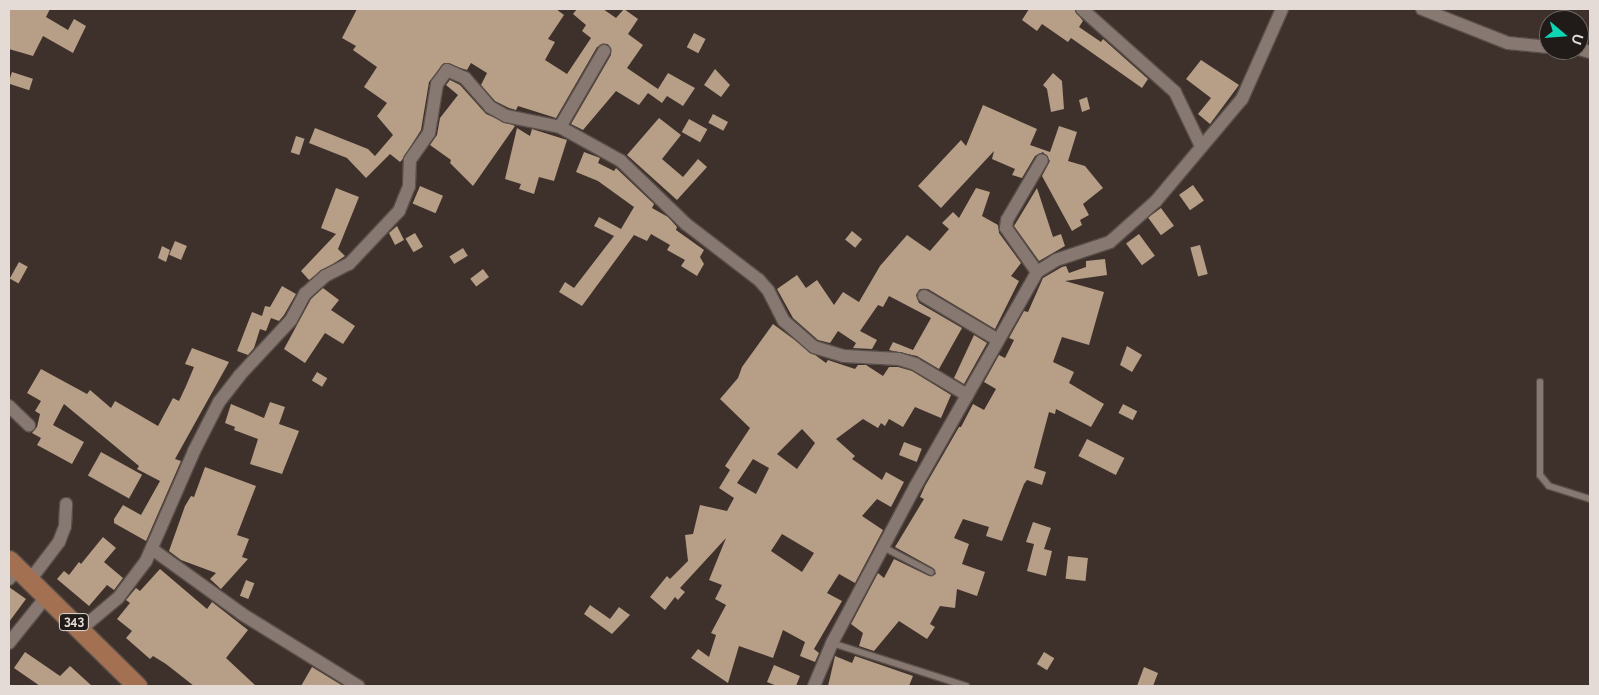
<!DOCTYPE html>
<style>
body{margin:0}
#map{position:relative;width:1599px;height:695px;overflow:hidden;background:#3e312b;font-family:Raleway,sans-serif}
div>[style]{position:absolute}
.building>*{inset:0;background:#b69e87;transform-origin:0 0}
.roads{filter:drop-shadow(1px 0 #5a4f4a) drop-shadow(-1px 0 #5a4f4a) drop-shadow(0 1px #5a4f4a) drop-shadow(0 -1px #5a4f4a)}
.service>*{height:6px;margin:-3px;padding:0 3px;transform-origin:3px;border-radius:3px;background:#877972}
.minor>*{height:12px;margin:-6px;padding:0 6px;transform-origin:6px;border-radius:6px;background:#877972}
.primary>*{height:19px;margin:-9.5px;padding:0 9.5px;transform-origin:9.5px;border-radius:9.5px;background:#a37152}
span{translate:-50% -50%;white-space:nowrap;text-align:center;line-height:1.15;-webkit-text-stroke:5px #201b18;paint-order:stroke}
.shield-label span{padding:1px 4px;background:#201b18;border:1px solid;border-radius:4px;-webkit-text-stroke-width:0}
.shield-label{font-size:12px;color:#e4dbd7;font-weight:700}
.frame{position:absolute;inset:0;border:10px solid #e4dbd7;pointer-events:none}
.north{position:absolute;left:1539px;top:10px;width:50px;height:50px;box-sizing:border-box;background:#201b18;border:1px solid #6e6864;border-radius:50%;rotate:108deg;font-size:14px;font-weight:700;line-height:20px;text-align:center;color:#e4dbd7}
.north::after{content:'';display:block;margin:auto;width:18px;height:22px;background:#0ed5b4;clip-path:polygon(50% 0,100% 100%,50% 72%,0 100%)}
</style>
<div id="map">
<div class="building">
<div style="clip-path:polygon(9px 9px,50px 9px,46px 17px,68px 30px,74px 19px,86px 26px,73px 53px,43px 36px,33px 56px,9px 49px)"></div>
<div style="clip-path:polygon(357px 9px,556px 9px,564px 15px,548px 39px,555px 42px,545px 60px,567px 74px,591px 38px,582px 31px,586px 25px,573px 14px,577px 9px,603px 9px,616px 18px,624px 9px,638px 19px,628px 34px,643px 45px,627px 68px,658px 89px,668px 73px,695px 88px,683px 106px,667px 96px,662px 103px,648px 93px,639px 105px,616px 91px,583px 130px,571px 124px,611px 55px,608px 44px,597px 47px,556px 118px,518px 106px,516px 110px,509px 108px,495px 101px,481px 85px,487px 73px,471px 63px,467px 70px,444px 63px,429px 82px,421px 130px,402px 160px,400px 162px,390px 154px,366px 178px,347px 158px,309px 143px,315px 128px,368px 149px,375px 156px,393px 135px,377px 116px,387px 103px,364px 87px,377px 67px,353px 50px,356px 46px,342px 38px)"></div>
<div style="clip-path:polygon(1029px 9px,1074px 9px,1083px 21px,1079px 27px,1101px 42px,1103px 39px,1148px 79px,1142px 88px,1071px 38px,1068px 42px,1042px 24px,1037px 31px,1022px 20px)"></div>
<div style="left:694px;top:33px;width:13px;height:16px;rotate:27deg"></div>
<div style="clip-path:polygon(1201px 60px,1239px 85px,1210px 124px,1198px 114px,1211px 98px,1186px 79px)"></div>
<div style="clip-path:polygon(715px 69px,730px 85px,721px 97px,704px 85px)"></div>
<div style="left:12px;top:72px;width:22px;height:12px;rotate:18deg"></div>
<div style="clip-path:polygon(1053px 73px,1062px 81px,1064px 109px,1051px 112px,1047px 89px,1043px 85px)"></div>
<div style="clip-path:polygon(450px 80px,460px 85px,486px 114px,515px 126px,473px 186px,450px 163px,451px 160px,430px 145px,437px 135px,440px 118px,458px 95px,446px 85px)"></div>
<div style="clip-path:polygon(1087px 97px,1090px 109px,1082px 112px,1079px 100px)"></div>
<div style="clip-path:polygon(983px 105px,1037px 129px,1030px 145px,1050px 152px,1059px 126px,1077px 132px,1068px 161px,1085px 166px,1103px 188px,1083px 204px,1089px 215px,1080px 220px,1082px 225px,1072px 231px,1042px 176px,1050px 161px,1043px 152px,1035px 156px,1022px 178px,1012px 175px,1015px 169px,992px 159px,994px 151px,941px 208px,918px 186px,961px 140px,966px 146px)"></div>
<div style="left:713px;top:114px;width:17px;height:10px;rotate:28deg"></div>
<div style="clip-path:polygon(659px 118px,681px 135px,662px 159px,683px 177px,698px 159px,707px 167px,677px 200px,627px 155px)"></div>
<div style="left:689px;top:119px;width:21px;height:15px;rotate:29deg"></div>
<div style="clip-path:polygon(517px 128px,530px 136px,532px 129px,567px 140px,554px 181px,539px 177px,534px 194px,519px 189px,521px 184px,505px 179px)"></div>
<div style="left:296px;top:136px;width:9px;height:17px;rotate:18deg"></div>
<div style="clip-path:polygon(584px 152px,600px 158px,598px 163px,614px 171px,616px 168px,654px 204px,652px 208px,668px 217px,677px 227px,676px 230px,704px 250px,700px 257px,704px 264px,697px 276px,681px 266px,685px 260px,667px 250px,670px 245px,651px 234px,647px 241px,634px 235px,582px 306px,559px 292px,565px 282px,574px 288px,614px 236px,594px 226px,599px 217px,621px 229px,634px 207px,598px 181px,576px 172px)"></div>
<div style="left:1193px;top:185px;width:19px;height:17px;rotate:55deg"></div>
<div style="left:420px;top:186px;width:25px;height:19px;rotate:23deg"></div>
<div style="clip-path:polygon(336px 188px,359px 197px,338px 249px,345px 256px,309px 280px,301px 271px,336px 234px,321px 228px)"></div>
<div style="clip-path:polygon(976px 188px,990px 192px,982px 216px,998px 225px,999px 233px,1021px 263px,1011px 276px,1019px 281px,995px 329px,928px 289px,920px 289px,916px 295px,919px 303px,962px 328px,939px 369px,917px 356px,889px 350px,893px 342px,913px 350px,931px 318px,889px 296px,883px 307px,878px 305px,860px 331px,877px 340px,872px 349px,853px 348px,856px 343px,838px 331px,830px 343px,818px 340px,793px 318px,777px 289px,797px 275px,806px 288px,817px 280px,834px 305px,843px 292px,859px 302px,880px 266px,907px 235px,930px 251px,949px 229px,942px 223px,953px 212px,959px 218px)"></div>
<div style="clip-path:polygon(1037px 188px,1053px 237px,1061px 234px,1065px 246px,1039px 261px,1014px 226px)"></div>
<div style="left:1161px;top:208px;width:22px;height:16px;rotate:54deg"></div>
<div style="clip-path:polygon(397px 226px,404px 240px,395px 245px,389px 233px)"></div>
<div style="left:852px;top:231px;width:13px;height:11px;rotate:39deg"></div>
<div style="left:415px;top:233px;width:16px;height:11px;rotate:60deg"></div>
<div style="left:1139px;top:234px;width:27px;height:16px;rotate:54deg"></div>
<div style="left:175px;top:241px;width:13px;height:15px;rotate:23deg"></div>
<div style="left:1200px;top:245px;width:30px;height:10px;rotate:75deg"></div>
<div style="clip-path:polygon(162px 246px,170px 250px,166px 262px,158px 258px)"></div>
<div style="left:463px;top:248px;width:9px;height:16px;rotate:58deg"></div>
<div style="clip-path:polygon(1105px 259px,1107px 275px,1065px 281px,1104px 292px,1089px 345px,1062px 337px,1053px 362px,1074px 372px,1069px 383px,1104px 404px,1091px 427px,1056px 409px,1055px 414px,1049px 412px,1034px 468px,1046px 472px,1042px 485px,1027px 480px,1024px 484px,1002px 541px,986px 536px,989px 527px,963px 519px,954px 538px,969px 544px,962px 564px,985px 572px,977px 596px,957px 589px,955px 608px,940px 606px,930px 624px,935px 627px,927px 639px,899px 621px,874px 651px,859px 646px,863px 633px,851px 624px,878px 573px,884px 578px,894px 559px,929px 576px,936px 574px,933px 568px,895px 547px,924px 499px,920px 497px,925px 486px,959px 427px,961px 427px,973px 404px,984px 410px,996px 389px,984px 382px,999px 355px,1005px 358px,1014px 340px,1009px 338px,1024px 311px,1028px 312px,1043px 278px,1062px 267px,1066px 266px,1069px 273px,1086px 267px,1086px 261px)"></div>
<div style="left:19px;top:262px;width:10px;height:19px;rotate:29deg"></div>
<div style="left:483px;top:269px;width:10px;height:16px;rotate:53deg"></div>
<div style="clip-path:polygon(282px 286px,296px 294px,284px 315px,279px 321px,271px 318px,266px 331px,260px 329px,254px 348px,248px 355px,237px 351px,252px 312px,262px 316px,265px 306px,270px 307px)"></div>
<div style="clip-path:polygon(323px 288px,339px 300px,331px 310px,355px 326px,343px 344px,325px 333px,305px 363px,284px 349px,311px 299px)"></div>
<div style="clip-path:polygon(evenodd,773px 324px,826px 363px,828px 360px,855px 369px,858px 365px,866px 365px,883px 376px,889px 367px,898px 367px,912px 371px,951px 395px,941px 418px,915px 407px,903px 427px,889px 419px,885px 426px,881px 423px,878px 428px,863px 419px,836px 439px,855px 456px,852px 459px,882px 480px,886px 472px,904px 482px,891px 507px,877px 499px,862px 516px,883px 530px,855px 583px,839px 574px,827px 593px,842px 601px,814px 649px,819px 653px,815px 662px,800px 656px,805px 642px,783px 630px,773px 658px,739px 646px,728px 683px,691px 658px,698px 649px,709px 657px,716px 635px,711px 633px,726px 605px,715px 599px,722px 585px,709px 580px,726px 538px,680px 588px,685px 592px,678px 600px,675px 597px,665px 610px,650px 597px,667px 576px,670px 579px,688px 561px,685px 535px,693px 534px,700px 505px,727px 511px,734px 498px,719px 488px,730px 470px,725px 466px,750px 428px,720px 399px,738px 378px,742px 367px,773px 324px,802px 429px,815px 443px,797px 469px,777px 454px,802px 429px,773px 324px,753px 459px,769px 468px,756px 494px,737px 483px,753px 459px,773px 324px,782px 534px,814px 553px,802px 572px,771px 551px,782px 534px)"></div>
<div style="clip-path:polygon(974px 335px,987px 343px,964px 384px,954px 378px)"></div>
<div style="clip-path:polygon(1127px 346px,1142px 355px,1132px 372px,1120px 365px)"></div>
<div style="clip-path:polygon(192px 348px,229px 362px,175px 459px,181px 461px,146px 541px,114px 523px,114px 519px,123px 505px,141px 515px,160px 481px,137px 469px,139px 466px,64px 404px,53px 425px,84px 442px,72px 464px,37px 445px,41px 438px,32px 433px,37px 427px,40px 414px,35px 411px,41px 401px,27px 393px,41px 369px,87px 394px,90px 390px,111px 408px,115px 401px,158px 426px,173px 398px,179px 401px,186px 386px,194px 367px,185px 364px)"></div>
<div style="left:317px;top:372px;width:12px;height:10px;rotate:31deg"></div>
<div style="clip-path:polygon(270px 402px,285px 407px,279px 424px,299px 431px,282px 474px,250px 464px,258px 439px,234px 430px,235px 427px,225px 423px,231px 404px,264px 418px)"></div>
<div style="left:1123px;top:404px;width:16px;height:10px;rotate:27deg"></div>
<div style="left:1087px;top:439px;width:42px;height:19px;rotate:27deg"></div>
<div style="left:904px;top:442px;width:19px;height:14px;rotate:21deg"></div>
<div style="left:101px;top:452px;width:47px;height:27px;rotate:29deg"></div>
<div style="clip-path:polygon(205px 467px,256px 486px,237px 535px,249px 539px,242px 557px,248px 559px,221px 589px,210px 579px,216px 573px,181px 560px,169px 551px,185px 506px,191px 496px,194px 497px)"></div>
<div style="clip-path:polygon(1033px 522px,1051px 528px,1044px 549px,1052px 551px,1046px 576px,1027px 571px,1034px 544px,1026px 542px)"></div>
<div style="clip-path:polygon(103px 537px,116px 548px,104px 562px,123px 578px,114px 590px,107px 585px,89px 606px,57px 579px,64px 571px,69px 575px,79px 562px,81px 564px)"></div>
<div style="left:1068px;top:556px;width:20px;height:23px;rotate:6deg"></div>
<div style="clip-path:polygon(160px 569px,207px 609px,212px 602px,248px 630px,226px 658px,256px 686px,194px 686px,166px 664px,153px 656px,150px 659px,126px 638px,132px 631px,117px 619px,130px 603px,126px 600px,136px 588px,140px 591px)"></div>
<div style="left:246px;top:580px;width:9px;height:17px;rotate:21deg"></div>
<div style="clip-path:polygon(9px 587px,26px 599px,9px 622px)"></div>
<div style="clip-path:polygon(590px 605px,610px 619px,619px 607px,630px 615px,612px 634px,584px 614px)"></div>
<div style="clip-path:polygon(25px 652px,60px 676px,70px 666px,92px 686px,40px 686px,14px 668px)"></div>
<div style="left:1044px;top:652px;width:12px;height:14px;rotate:31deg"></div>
<div style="clip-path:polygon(835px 656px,852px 663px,855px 656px,913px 676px,909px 686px,828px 686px)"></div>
<div style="clip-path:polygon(774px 665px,800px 676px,796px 686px,777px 686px,767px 682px)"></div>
<div style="clip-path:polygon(312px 667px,343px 686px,301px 686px)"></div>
<div style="clip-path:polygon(1144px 667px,1158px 673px,1153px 686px,1137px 686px)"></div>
</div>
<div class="roads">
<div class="service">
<div style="left:1540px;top:382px;width:93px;rotate:90deg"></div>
<div style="left:1540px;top:475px;width:14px;rotate:51deg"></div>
<div style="left:1549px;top:486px;width:43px;rotate:17.6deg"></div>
<div style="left:883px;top:547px;width:54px;rotate:27.5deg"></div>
<div style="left:832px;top:643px;width:141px;rotate:17.8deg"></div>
</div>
<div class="minor">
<div style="left:1082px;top:9px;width:125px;rotate:41.7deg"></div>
<div style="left:1175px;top:92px;width:60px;rotate:64.3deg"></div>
<div style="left:1422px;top:9px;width:92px;rotate:21.6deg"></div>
<div style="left:1508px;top:43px;width:41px;rotate:5.6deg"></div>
<div style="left:1579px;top:49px;width:11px;rotate:15deg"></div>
<div style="left:560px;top:127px;width:88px;rotate:-59.9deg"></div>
<div style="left:1037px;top:272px;width:54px;rotate:-125.2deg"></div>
<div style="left:1006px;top:228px;width:8px;rotate:-83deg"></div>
<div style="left:1007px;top:220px;width:69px;rotate:-59.7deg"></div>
<div style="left:924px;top:296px;width:86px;rotate:30.7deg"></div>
<div style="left:9px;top:406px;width:28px;rotate:44deg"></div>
<div style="left:152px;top:549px;width:111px;rotate:35.8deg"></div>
<div style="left:242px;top:614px;width:137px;rotate:31.8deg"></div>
<div style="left:9px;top:579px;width:13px;rotate:-48deg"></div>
<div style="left:30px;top:580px;width:48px;rotate:-52.7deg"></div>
<div style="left:59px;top:542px;width:17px;rotate:-69deg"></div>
<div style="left:65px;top:526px;width:22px;rotate:-87deg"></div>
<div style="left:81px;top:629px;width:48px;rotate:-40deg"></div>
<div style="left:118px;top:598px;width:46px;rotate:-52.9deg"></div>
<div style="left:146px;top:561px;width:120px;rotate:-66.4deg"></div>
<div style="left:194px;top:451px;width:55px;rotate:-63deg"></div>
<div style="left:219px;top:402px;width:33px;rotate:-52deg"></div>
<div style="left:239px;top:376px;width:76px;rotate:-47.1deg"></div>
<div style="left:291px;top:320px;width:30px;rotate:-62deg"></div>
<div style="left:305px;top:294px;width:27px;rotate:-42deg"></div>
<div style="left:325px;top:276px;width:27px;rotate:-27deg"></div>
<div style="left:349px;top:264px;width:73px;rotate:-46.7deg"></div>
<div style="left:399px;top:211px;width:27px;rotate:-68deg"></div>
<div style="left:409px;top:186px;width:26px;rotate:-88deg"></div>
<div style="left:410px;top:160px;width:33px;rotate:-55deg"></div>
<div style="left:429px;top:133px;width:50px;rotate:-80.7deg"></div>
<div style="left:437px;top:84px;width:17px;rotate:-54deg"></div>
<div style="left:447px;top:70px;width:20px;rotate:24deg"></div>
<div style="left:465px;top:78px;width:38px;rotate:49deg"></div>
<div style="left:490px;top:107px;width:18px;rotate:29deg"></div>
<div style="left:506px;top:116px;width:55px;rotate:11.5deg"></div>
<div style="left:560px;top:127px;width:70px;rotate:29.1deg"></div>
<div style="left:621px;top:161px;width:91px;rotate:44.1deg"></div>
<div style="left:686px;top:224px;width:92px;rotate:37.5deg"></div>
<div style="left:759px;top:280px;width:13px;rotate:48deg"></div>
<div style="left:768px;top:290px;width:35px;rotate:63deg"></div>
<div style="left:784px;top:321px;width:40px;rotate:41deg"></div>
<div style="left:814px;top:347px;width:31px;rotate:17deg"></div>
<div style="left:844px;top:356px;width:55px;rotate:3.1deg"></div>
<div style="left:899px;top:359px;width:17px;rotate:17deg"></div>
<div style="left:915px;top:364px;width:61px;rotate:30.8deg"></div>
<div style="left:9px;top:643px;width:59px;rotate:-51.2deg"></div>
<div style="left:814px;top:686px;width:47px;rotate:-67.3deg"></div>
<div style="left:832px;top:643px;width:177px;rotate:-62deg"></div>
<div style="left:915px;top:487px;width:247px;rotate:-60.4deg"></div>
<div style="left:1037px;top:272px;width:22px;rotate:-32deg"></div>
<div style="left:1056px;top:260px;width:57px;rotate:-18.4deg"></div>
<div style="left:1110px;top:242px;width:62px;rotate:-41.7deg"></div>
<div style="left:1156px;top:201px;width:133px;rotate:-49.9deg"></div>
<div style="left:1242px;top:99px;width:98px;rotate:-66deg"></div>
</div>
<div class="primary">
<div style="left:9px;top:560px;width:180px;rotate:44.5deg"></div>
</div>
</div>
<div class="shield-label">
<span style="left:74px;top:622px">343</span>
</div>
<div class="frame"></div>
<div class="north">U</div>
</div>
